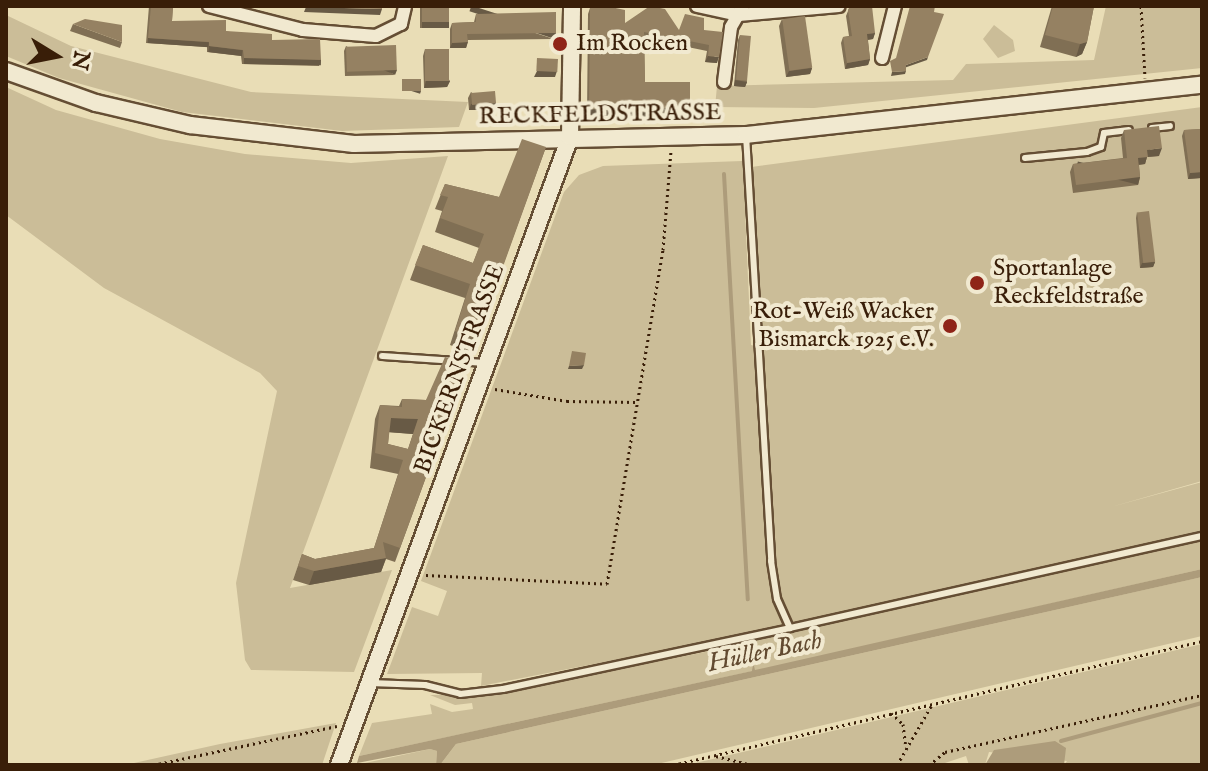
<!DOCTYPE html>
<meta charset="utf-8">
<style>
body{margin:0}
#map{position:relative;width:1208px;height:771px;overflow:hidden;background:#e9ddb6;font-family:"IM FELL English",serif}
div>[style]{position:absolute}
.green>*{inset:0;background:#cbbd98}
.water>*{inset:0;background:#ad9c7b}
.stream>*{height:4px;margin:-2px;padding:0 2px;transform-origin:2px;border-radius:2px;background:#ad9c7b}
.path>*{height:3px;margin-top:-1.5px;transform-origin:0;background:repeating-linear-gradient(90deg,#391e08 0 2px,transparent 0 6px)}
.roads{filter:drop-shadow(2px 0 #654e34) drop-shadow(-2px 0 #654e34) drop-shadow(0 2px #654e34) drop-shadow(0 -2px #654e34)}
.service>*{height:6px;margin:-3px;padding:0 3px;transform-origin:3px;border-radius:3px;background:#f1e9d0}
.minor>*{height:12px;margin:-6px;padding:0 6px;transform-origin:6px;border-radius:6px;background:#f1e9d0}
.tertiary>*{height:16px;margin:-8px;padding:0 8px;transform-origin:8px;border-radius:8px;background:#f1e9d0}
.wall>*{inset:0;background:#806f54}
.shaded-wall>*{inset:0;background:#685a45;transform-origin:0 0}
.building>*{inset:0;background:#958162;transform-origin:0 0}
.dots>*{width:22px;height:22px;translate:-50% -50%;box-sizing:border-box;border:4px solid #f1e9d0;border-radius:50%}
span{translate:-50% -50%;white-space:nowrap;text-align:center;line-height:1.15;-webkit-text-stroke:8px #f1e9d0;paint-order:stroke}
.poi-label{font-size:24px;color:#391e08}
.left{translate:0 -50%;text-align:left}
.right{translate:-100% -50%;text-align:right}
.street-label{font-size:24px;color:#391e08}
.water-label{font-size:26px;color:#624a30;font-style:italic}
.frame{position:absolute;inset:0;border:8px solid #391e08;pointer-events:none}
.north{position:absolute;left:16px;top:16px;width:80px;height:80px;-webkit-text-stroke:6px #f1e9d0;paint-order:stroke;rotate:100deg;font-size:22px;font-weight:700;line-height:32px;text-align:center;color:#391e08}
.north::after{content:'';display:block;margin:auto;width:28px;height:36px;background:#391e08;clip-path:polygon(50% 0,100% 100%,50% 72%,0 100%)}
</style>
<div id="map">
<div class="green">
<div style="clip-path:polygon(1106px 6px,1202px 6px,1202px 68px,814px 108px,715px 107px,717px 86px,953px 80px,966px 64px,1094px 60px)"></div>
<div style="clip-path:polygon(6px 15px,71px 46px,251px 92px,468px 102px,459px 127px,342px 131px,182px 112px,59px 78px,6px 56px)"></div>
<div style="clip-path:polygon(994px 25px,1013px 40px,1015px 51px,998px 58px,983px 39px)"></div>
<div style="clip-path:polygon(6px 87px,56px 110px,160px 139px,245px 154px,351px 163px,448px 156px,290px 588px,392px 570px,354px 672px,251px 670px,245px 660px,236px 583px,277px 391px,260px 373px,104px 288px,6px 215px)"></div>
<div style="clip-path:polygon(evenodd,1202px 107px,1202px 481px,1111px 507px,1202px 482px,1202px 569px,755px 671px,752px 663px,753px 671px,359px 756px,372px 723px,432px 714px,430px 704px,452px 712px,473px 709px,472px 703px,455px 705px,430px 695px,495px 694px,735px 646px,732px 637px,481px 686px,482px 673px,387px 674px,412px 607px,438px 616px,447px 591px,421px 581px,564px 192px,579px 175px,603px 166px,742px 161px,744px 168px,1202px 107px,745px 210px,746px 210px,755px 346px,751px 345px,745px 210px)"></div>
<div style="clip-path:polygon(1202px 577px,1202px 636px,653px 765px,440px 765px,456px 744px)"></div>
<div style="clip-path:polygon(1202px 644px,1202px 765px,1064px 765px,1067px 761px,989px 752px,985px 765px,969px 765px,966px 756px,939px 765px,687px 765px)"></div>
<div style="clip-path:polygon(336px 723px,322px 765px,125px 765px,220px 744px)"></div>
<div style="clip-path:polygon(430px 749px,437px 751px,436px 765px,356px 765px)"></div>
</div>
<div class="water">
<div style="clip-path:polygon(1202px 569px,1202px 577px,1189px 580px,456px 744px,440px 765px,436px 765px,437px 751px,430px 749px,357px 763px,359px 756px,752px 671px,753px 662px,755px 670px)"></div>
<div style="clip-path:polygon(1055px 741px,1066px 748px,1064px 765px,985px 765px,994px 750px)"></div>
</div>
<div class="stream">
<div style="left:724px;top:174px;width:426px;rotate:86.8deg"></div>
<div style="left:1061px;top:741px;width:146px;rotate:-15.1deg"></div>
</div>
<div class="path">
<div style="left:1141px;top:6px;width:72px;rotate:86.8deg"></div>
<div style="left:495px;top:389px;width:73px;rotate:9.5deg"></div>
<div style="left:567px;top:401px;width:70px;rotate:0.8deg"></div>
<div style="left:426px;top:575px;width:181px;rotate:2.8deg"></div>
<div style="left:607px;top:584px;width:339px;rotate:-80.5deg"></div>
<div style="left:663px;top:250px;width:100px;rotate:-85.4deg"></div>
<div style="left:891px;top:713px;width:16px;rotate:43deg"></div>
<div style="left:903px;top:724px;width:23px;rotate:83deg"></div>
<div style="left:716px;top:756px;width:36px;rotate:14deg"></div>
<div style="left:153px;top:765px;width:188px;rotate:-12deg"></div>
<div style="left:673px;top:765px;width:543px;rotate:-13.19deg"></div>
<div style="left:897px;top:765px;width:72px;rotate:-59.9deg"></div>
<div style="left:929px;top:765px;width:21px;rotate:-39deg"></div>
<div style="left:945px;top:752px;width:263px;rotate:-12.5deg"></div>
</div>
<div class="roads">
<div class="service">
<div style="left:1152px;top:128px;width:18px;rotate:-6deg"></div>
<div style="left:746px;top:135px;width:427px;rotate:86.6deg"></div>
<div style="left:771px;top:561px;width:38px;rotate:81deg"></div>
<div style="left:777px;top:599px;width:32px;rotate:66deg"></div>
<div style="left:790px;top:628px;width:422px;rotate:-12.6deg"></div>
<div style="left:1025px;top:158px;width:62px;rotate:-5.5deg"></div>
<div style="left:1087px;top:152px;width:15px;rotate:-20deg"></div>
<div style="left:1101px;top:147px;width:14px;rotate:-78deg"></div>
<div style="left:1104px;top:133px;width:25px;rotate:-7deg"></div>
<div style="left:382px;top:356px;width:104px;rotate:3.9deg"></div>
<div style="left:370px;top:683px;width:55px;rotate:2.1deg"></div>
<div style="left:425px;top:685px;width:36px;rotate:14deg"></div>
<div style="left:460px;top:694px;width:43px;rotate:-6.6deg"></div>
<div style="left:503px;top:689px;width:293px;rotate:-12deg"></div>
</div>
<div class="minor">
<div style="left:209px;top:6px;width:97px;rotate:14.3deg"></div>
<div style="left:303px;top:30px;width:73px;rotate:4.7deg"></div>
<div style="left:376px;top:36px;width:28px;rotate:-26deg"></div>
<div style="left:401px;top:24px;width:18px;rotate:-77deg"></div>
<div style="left:697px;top:6px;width:43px;rotate:12.1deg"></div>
<div style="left:739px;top:15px;width:100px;rotate:-5.1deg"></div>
<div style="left:882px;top:58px;width:54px;rotate:-76deg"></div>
<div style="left:724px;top:82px;width:55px;rotate:-82.7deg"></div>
<div style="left:731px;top:27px;width:24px;rotate:-60deg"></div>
</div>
<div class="tertiary">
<div style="left:6px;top:71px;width:96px;rotate:19.6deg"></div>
<div style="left:96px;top:103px;width:97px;rotate:13.2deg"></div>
<div style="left:190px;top:125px;width:165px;rotate:6.6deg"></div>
<div style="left:354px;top:144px;width:392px;rotate:-1.3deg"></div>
<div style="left:746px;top:135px;width:459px;rotate:-6.3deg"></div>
<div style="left:339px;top:765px;width:669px;rotate:-69.8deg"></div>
<div style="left:570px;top:137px;width:131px;rotate:-89.1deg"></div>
</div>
</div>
<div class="wall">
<div style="clip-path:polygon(149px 6px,173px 6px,172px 21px,272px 40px,321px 60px,319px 66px,242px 64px,241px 56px,207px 52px,207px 47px,146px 43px)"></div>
<div style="clip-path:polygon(420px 6px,449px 6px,449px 22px,447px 28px,420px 28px)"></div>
<div style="clip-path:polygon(850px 6px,875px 33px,873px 39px,868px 40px,870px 59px,868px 65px,845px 69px,841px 43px,843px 37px,849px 36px,846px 16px)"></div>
<div style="clip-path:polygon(1052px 6px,1094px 6px,1087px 42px,1082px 54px,1076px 57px,1040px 47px)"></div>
<div style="clip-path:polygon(590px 8px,625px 23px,679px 30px,704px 30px,717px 63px,705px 62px,707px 51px,644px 38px,645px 82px,688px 114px,654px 114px,652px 118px,587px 115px,588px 14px)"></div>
<div style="clip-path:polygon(476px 14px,554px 39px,468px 40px,466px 48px,450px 48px,450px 29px,452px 23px,474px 22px)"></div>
<div style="clip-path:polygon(782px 19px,812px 68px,810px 74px,786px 77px,779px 26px)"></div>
<div style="clip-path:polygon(73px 24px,122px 42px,120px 48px,70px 31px)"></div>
<div style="clip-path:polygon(740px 35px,747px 82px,745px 87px,734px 86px,738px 40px)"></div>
<div style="clip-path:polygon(346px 46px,395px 75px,345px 76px,344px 51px)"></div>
<div style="clip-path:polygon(425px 49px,450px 81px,447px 87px,424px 88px,423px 56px)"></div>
<div style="clip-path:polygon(471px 92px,494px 110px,469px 110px,468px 98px)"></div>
<div style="clip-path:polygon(1202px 129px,1201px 178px,1188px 179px,1182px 136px,1184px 130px)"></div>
<div style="clip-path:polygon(1124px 130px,1159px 156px,1147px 157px,1145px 164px,1139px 165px,1140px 177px,1138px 185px,1073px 193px,1070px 172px,1073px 164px,1123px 158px,1121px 138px)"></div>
<div style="clip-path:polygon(546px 147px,471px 353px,450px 345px,465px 298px,410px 280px,423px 245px,473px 263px,479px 248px,435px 232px,442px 211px,435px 209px,445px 184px,499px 197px)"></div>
<div style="clip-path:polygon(1137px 212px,1155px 262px,1153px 267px,1140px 268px,1136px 218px)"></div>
<div style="clip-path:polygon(evenodd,467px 365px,395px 562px,386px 559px,381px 572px,309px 585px,293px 580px,302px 554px,315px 559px,374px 548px,398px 474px,370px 468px,375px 419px,380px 405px,399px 406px,402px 399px,426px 400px,467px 365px,389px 432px,413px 434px,408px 449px,388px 444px,389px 432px)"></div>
</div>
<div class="shaded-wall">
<div style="clip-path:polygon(306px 7px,382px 9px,380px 15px,304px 12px)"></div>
<div style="left:422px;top:22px;width:27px;height:6px"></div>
<div style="left:556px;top:33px;width:6px;height:89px;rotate:108deg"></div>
<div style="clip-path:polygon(875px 33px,873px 39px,865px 40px,867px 34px)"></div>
<div style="left:148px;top:38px;width:61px;height:5px;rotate:4deg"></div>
<div style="clip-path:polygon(468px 42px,466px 48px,450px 48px,452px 43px)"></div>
<div style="clip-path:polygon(1087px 42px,1082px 54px,1076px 57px,1080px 44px)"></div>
<div style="left:209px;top:46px;width:34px;height:6px;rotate:7deg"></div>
<div style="clip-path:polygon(708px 56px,719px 57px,717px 63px,705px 62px)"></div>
<div style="clip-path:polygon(928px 57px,927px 60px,904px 68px,906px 65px)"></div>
<div style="left:244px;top:58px;width:77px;height:6px;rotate:1deg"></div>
<div style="clip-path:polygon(870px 59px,868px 65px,845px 69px,847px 63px)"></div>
<div style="clip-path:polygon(812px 68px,810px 74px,786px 77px,789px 71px)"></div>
<div style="left:397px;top:70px;width:5px;height:50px;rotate:112deg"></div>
<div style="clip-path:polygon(537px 71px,557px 71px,555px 77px,534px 77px)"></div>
<div style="clip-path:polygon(906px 71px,905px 74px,891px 76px,892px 72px)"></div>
<div style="clip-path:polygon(735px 80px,747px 82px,745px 87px,734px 86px)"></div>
<div style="clip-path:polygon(426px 81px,450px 81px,447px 87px,424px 88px)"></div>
<div style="left:421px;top:91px;width:3px;height:19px;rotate:108deg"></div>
<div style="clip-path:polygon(496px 103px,494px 110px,469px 110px,471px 104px)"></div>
<div style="clip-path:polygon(690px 108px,688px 114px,654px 114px,652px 118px,587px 115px,589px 109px)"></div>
<div style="clip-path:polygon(1162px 148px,1159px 156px,1147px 157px,1145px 164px,1135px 165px,1138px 158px,1147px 150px)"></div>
<div style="clip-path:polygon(1202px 172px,1201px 178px,1188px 179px,1190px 173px)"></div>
<div style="left:1140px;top:177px;width:8px;height:64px;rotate:104deg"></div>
<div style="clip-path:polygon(1155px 262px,1153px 267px,1140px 268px,1142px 263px)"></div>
<div style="clip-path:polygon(584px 365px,582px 369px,568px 369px,569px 366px)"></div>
<div style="clip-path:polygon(391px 418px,418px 419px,413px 434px,386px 432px)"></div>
<div style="clip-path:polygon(386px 558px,381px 572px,309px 585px,314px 571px)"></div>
</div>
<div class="building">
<div style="clip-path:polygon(151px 6px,173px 6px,172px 21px,226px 20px,226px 31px,272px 34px,272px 40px,320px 39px,321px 60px,244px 58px,243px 50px,209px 46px,209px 42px,148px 38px)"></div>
<div style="clip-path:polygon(306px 6px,382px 6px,382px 9px,306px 7px)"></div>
<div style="left:422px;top:6px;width:27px;height:16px"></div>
<div style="clip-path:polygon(592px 6px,606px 6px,625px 10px,625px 23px,650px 6px,665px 9px,679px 30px,685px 14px,704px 18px,704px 30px,723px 32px,719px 57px,708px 56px,709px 45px,644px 32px,645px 82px,690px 82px,690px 108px,655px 108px,654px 112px,589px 109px,590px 8px)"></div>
<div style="clip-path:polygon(850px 6px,872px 6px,875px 33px,867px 34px,870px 59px,847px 63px,843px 37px,852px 36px,848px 10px)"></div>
<div style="clip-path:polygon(910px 6px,935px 6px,934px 12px,944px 14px,928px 57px,906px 65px,906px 71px,892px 72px,890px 61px,896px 58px)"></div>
<div style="clip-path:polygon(1053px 6px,1094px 6px,1087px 42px,1080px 44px,1045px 35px)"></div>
<div style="clip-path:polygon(556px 12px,556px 33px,467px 34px,468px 42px,452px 43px,452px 23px,476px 22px,476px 14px)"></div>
<div style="left:805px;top:16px;width:52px;height:23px;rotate:82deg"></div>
<div style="clip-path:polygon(85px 19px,122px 25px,122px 42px,73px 24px)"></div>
<div style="left:740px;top:35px;width:11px;height:45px;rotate:5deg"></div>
<div style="left:396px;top:45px;width:25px;height:50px;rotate:88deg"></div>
<div style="left:425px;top:49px;width:24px;height:32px"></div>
<div style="left:537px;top:58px;width:21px;height:13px;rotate:3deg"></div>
<div style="left:421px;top:79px;width:12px;height:19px;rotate:90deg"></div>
<div style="left:495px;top:91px;width:12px;height:24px;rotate:85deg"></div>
<div style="clip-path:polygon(1159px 126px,1162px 148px,1147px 150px,1148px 157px,1138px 158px,1140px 177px,1076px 185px,1073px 164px,1127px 158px,1124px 130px)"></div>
<div style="clip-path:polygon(1202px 129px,1202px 148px,1200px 148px,1202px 172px,1190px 173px,1184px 130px)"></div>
<div style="clip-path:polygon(522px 139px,546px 147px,477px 339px,455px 331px,470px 284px,415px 265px,423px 245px,473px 263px,484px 234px,440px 218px,448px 197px,440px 195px,445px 184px,499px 197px)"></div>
<div style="left:1149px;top:211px;width:51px;height:12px;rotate:83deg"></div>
<div style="clip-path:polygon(572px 351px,586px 353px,584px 365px,569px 366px)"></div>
<div style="clip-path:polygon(evenodd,445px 357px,467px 365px,400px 548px,383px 542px,386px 558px,314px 571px,298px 566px,302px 554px,315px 559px,374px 548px,403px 460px,375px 453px,380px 405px,402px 407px,402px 399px,426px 400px,445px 357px,391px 418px,418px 419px,408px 449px,388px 444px,391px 418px)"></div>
</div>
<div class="dots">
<div style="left:560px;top:44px;background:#8f2418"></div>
<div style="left:977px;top:283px;background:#8f2418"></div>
<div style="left:950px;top:326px;background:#8f2418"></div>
</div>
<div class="poi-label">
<span class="left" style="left:576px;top:44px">Im Rocken</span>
<span class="left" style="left:993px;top:283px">Sportanlage<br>Reckfeldstraße</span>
<span class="right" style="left:934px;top:326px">Rot-Weiß Wacker<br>Bismarck 1925 e.V.</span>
</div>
<div class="street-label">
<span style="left:600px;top:115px;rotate:-1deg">RECKFELDSTRASSE</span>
<span style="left:460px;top:369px;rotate:-70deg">BICKERNSTRASSE</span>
</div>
<div class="water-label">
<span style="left:765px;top:652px;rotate:-12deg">Hüller Bach</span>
</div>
<div class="frame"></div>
<div class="north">N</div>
</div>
